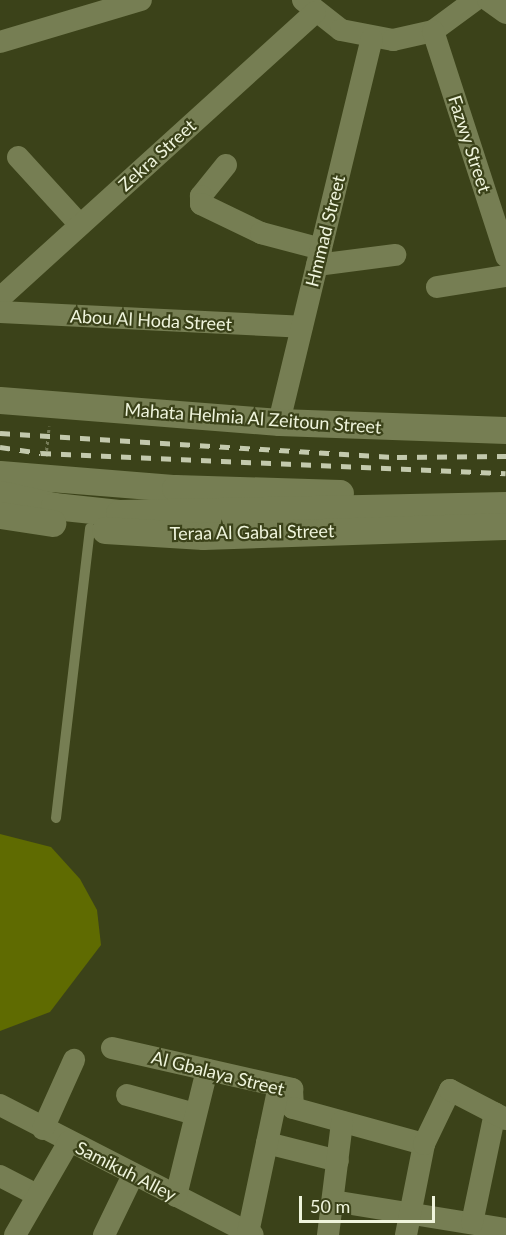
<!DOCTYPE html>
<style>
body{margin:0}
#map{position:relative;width:506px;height:1235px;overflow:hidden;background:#3b4219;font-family:Lato,sans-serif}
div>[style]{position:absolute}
.green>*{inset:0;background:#5f6b01}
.path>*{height:3px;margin-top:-1.5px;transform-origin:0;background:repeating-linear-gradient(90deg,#777d59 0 3px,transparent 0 6px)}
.service>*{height:10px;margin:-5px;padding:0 5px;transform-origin:5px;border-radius:5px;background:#767e53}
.minor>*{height:22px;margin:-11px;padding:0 11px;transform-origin:11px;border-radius:11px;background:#767e53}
.tertiary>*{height:27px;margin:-13.5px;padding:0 13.5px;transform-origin:13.5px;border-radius:13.5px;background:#767e53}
.rail>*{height:4.5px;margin-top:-2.25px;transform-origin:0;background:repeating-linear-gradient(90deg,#c3c9ad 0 10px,transparent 0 20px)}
span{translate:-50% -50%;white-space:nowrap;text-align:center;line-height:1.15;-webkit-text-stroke:4.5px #3b4219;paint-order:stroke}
.street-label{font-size:18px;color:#eff4dc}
.scale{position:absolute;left:299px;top:1196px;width:136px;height:27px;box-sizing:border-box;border:3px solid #eff4dc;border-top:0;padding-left:8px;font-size:18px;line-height:21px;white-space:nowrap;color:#eff4dc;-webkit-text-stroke:4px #3b4219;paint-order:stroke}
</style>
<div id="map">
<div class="green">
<div style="clip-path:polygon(0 834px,51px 847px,80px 879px,97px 910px,101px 945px,50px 1012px,0 1031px)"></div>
</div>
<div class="path">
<div style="left:46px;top:456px;width:30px;rotate:-84deg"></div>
</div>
<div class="service">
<div style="left:56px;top:818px;width:292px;rotate:-83.3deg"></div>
</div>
<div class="minor">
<div style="left:303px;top:0;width:48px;rotate:38.3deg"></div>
<div style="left:341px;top:30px;width:53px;rotate:10.9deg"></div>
<div style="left:393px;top:40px;width:41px;rotate:-12.7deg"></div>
<div style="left:433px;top:31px;width:52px;rotate:-36.4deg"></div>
<div style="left:488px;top:0;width:22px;rotate:36deg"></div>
<div style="left:433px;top:31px;width:237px;rotate:72deg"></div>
<div style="left:0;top:42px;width:147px;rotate:-16.6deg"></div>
<div style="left:18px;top:157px;width:92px;rotate:47.6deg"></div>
<div style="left:226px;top:165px;width:40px;rotate:129deg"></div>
<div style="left:201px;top:196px;width:8px;rotate:90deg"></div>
<div style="left:201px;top:204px;width:67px;rotate:25.8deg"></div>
<div style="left:261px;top:233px;width:62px;rotate:14.9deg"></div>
<div style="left:317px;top:265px;width:79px;rotate:-7.3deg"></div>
<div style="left:437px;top:287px;width:70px;rotate:-9.1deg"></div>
<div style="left:0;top:298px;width:425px;rotate:-42.2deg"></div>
<div style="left:0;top:312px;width:302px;rotate:2.8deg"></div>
<div style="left:279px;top:422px;width:394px;rotate:-76.4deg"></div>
<div style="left:112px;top:1048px;width:185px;rotate:12.8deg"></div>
<div style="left:292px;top:1089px;width:19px;rotate:87deg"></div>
<div style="left:293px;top:1108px;width:136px;rotate:15.4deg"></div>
<div style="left:127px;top:1095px;width:71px;rotate:15.6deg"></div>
<div style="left:0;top:1105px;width:284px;rotate:27.2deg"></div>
<div style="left:43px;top:1129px;width:76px;rotate:-65.8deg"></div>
<div style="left:267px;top:1143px;width:73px;rotate:14.2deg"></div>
<div style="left:0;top:1176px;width:42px;rotate:27.2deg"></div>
<div style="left:176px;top:1196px;width:130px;rotate:-76.2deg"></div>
<div style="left:333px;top:1201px;width:175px;rotate:9.2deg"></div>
<div style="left:472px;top:1223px;width:112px;rotate:-78.2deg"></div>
<div style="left:248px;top:1233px;width:150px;rotate:-78.1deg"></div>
<div style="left:15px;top:1235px;width:108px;rotate:-59.9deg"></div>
<div style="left:104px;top:1235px;width:67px;rotate:-64.2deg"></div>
<div style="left:328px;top:1235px;width:114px;rotate:-82.9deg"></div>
<div style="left:406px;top:1235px;width:93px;rotate:-78.8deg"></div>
<div style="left:424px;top:1144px;width:60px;rotate:-64.3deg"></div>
<div style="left:450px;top:1090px;width:63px;rotate:27.4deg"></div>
</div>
<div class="tertiary">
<div style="left:0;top:400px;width:280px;rotate:4.5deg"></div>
<div style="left:279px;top:422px;width:227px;rotate:2deg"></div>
<div style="left:0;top:474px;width:176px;rotate:4.6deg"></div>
<div style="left:175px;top:488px;width:165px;rotate:1.7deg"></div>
<div style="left:0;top:494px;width:55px;rotate:12.5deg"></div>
<div style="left:54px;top:506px;width:65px;rotate:6.1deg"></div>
<div style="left:119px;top:513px;width:387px;rotate:-1.2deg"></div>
<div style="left:0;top:515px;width:53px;rotate:8.7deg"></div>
<div style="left:105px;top:530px;width:98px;rotate:3.5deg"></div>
<div style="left:203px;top:536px;width:303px;rotate:-1.9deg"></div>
</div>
<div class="rail">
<div style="left:0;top:433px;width:398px;rotate:3.5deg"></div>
<div style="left:397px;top:457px;width:109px;rotate:-0.5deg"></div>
<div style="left:0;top:447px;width:41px;rotate:8.3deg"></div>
<div style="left:41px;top:453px;width:465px;rotate:2.5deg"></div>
</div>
<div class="street-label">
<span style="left:470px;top:144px;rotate:72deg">Fazwy Street</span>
<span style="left:157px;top:155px;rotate:-42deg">Zekra Street</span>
<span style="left:325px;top:231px;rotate:-76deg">Hmmad Street</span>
<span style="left:151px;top:320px;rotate:3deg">Abou Al Hoda Street</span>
<span style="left:253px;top:418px;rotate:4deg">Mahata Helmia Al Zeitoun Street</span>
<span style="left:252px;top:532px;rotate:-1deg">Teraa Al Gabal Street</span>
<span style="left:218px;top:1073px;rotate:14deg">Al Gbalaya Street</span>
<span style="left:126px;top:1171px;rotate:27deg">Samikuh Alley</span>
</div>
<div class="scale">50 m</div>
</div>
